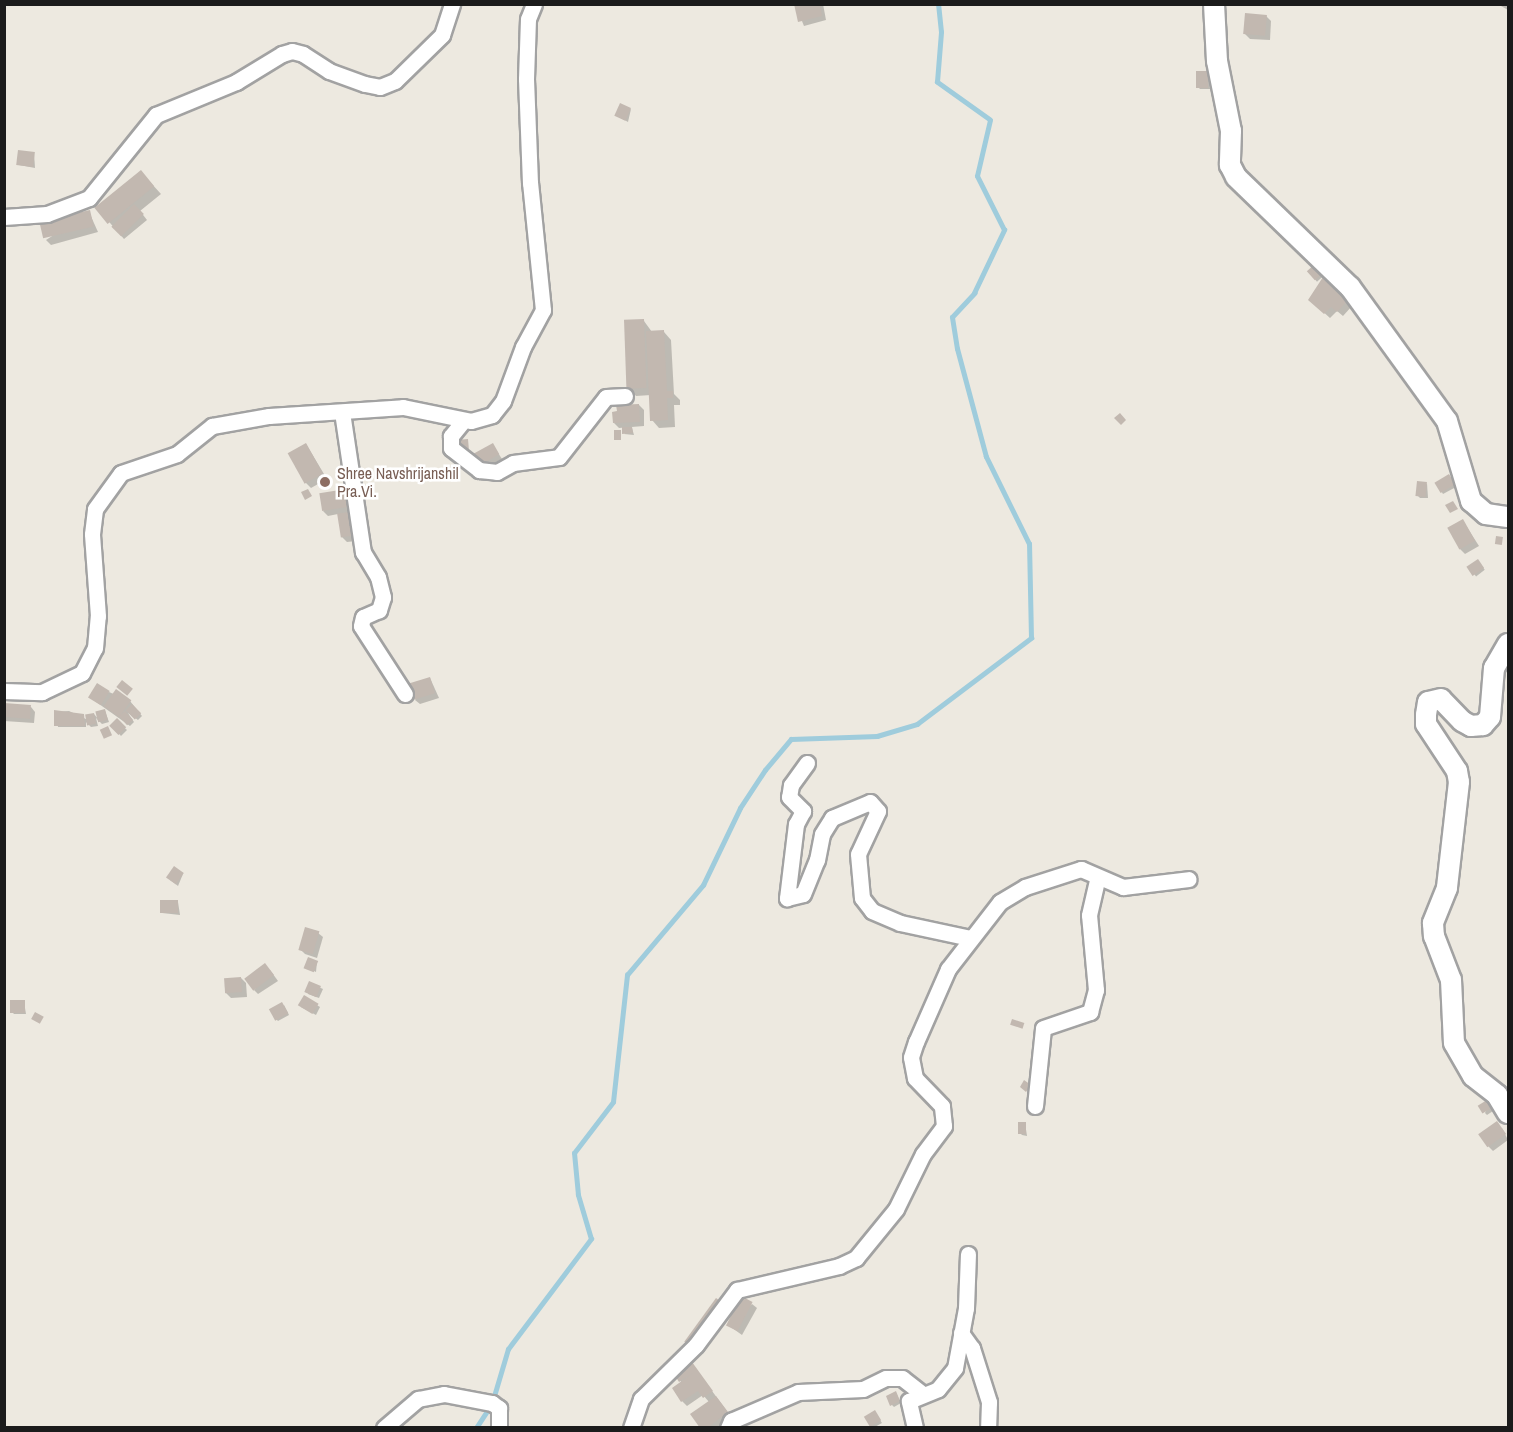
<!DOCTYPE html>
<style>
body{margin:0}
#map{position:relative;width:1513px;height:1432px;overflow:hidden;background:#ede9e0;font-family:"Archivo Narrow",sans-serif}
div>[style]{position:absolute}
.shadow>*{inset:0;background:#0003;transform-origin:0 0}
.stream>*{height:4.5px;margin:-2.25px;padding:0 2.25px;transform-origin:2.25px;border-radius:2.25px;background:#9fccdc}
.building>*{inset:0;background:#c2b8b0;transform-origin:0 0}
.roads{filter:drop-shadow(2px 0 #a2a2a2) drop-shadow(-2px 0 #a2a2a2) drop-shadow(0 2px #a2a2a2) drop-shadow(0 -2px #a2a2a2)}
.minor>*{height:15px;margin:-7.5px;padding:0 7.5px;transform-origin:7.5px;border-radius:7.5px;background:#fff}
.tertiary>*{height:20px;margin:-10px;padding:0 10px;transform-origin:10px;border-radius:10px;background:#fff}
.dots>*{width:16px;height:16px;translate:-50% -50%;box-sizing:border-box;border:3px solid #fff;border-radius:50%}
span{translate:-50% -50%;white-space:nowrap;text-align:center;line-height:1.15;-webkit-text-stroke:5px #fff;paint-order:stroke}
.education-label{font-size:16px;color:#785e54}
.left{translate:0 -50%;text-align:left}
.frame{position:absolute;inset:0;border:6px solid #1b1b1b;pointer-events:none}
</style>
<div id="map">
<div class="shadow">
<div style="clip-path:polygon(795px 4px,823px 4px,826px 20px,804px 26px)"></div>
<div style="clip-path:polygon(1499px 4px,1508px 4px,1508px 10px,1501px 6px)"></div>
<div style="clip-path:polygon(1266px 16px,1271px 21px,1270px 40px,1250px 39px,1245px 34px)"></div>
<div style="clip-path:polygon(1208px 72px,1210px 89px,1200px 89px,1198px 87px)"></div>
<div style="clip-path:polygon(631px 109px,628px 122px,617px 116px)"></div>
<div style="clip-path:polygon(34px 153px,35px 168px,19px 165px)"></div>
<div style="clip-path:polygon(141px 172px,161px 194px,140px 211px,147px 220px,124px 239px,97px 208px)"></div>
<div style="clip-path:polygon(89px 212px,98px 232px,51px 245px,46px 240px)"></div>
<div style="left:1315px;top:266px;width:13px;height:9px;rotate:48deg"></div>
<div style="clip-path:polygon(1323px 279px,1352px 306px,1343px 316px,1337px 311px,1330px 318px,1310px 300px)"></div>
<div style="clip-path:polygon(644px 321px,652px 332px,664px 332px,671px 340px,674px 394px,680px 400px,680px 405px,674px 405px,675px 427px,659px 428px,652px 420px,651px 395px,636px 396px,629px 388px)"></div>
<div style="clip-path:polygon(639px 405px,644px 410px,644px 426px,619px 428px,614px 423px)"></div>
<div style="clip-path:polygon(632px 428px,634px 435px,624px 434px)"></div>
<div style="clip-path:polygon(306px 444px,327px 479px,311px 488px,306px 483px)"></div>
<div style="clip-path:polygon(493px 445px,502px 459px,483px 469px,478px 464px)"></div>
<div style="clip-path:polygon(1451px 478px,1456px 487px,1443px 494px,1436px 483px)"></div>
<div style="clip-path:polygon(1427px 483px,1428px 498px,1420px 498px,1418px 496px)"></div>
<div style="clip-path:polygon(346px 490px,353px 512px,347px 513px,352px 518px,356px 541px,347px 542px,342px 537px,338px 514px,328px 516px,323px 511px)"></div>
<div style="clip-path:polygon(1463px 521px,1479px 546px,1465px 554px,1460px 549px)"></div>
<div style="left:1478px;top:561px;width:11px;height:11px;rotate:52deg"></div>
<div style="clip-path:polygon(430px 678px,439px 698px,420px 704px,415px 700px)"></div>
<div style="clip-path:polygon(109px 692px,130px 701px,142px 716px,138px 720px,128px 713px,134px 722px,130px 726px,92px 699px)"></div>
<div style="clip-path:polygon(4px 705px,31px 707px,35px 712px,34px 723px,4px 721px)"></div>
<div style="clip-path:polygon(69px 711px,88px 720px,94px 714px,99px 720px,105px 711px,109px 722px,102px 724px,96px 718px,98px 726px,91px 727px,86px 722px,86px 727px,58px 727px,56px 712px)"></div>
<div style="clip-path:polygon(117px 721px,127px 730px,121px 736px,112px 726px)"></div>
<div style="clip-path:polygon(183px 874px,178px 886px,170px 880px)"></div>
<div style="clip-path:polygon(178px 902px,180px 915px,162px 913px)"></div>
<div style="clip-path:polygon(318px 933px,323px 937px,317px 958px,305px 954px,300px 949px)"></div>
<div style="clip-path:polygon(317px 962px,316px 972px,306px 967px)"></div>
<div style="clip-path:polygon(270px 970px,278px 981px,258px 994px,254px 990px)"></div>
<div style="clip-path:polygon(241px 978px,246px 983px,247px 997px,231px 998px,226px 993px)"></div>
<div style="clip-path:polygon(310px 983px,323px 989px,319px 998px,308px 994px)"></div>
<div style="clip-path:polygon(304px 997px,320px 1007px,316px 1015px,301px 1007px)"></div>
<div style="clip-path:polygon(24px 1002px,26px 1014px,14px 1014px,12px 1012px)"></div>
<div style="clip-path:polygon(284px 1005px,289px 1015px,278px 1021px,276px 1019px)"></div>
<div style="clip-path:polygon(1489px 1104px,1493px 1111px,1487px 1115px,1485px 1113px)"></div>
<div style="clip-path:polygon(1025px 1123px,1027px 1136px,1022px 1135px,1020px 1133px)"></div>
<div style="clip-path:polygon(1502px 1128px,1508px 1140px,1493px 1151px,1488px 1146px)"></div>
<div style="clip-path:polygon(752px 1304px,757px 1308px,742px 1335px,728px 1325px)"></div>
<div style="clip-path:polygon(698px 1372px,732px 1418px,718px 1428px,702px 1428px,709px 1402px,703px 1395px,687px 1406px,682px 1401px,682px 1383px,676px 1375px)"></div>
<div style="clip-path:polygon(896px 1393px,901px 1403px,894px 1407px,892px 1405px)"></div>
<div style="clip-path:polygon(876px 1414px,882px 1423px,873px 1428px,871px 1426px)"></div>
</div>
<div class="stream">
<div style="left:476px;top:1428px;width:30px;rotate:-57deg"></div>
<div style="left:492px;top:1403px;width:56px;rotate:-73.5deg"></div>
<div style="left:508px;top:1349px;width:138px;rotate:-53deg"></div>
<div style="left:591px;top:1239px;width:46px;rotate:-106.5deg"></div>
<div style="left:578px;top:1195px;width:42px;rotate:-95.4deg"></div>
<div style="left:574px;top:1153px;width:64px;rotate:-52.6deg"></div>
<div style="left:613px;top:1102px;width:128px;rotate:-83.7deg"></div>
<div style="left:627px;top:975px;width:118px;rotate:-49.8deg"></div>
<div style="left:703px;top:885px;width:85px;rotate:-64.3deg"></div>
<div style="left:740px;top:808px;width:45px;rotate:-56.7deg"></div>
<div style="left:765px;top:770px;width:40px;rotate:-50deg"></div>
<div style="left:791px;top:739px;width:86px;rotate:-2deg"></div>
<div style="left:877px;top:736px;width:42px;rotate:-16.7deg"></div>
<div style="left:917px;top:724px;width:143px;rotate:-37deg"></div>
<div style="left:1031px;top:638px;width:94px;rotate:-91.2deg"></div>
<div style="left:1029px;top:544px;width:97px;rotate:-116.3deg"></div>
<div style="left:986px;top:457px;width:112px;rotate:-105deg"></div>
<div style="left:957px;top:349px;width:32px;rotate:-99deg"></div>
<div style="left:952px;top:317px;width:33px;rotate:-47deg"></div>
<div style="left:974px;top:293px;width:70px;rotate:-64.5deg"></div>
<div style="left:1004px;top:230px;width:60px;rotate:-116.6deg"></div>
<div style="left:977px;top:176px;width:57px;rotate:-76.9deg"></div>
<div style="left:990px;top:120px;width:65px;rotate:-144.4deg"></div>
<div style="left:937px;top:82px;width:50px;rotate:-85.4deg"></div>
<div style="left:941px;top:32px;width:28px;rotate:-96deg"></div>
</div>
<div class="building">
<div style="clip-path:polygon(794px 4px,820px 4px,822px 16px,798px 22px)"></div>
<div style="left:1245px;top:13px;width:22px;height:21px;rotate:5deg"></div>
<div style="left:1196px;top:71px;width:12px;height:17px"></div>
<div style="left:620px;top:103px;width:12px;height:14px;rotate:24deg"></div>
<div style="left:18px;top:150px;width:17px;height:15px;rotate:7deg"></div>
<div style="left:141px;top:170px;width:21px;height:60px;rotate:51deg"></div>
<div style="left:134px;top:204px;width:14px;height:32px;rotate:45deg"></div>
<div style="left:90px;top:210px;width:17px;height:52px;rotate:77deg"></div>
<div style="left:1315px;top:264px;width:12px;height:11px;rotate:48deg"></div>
<div style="clip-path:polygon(1323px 277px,1348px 300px,1337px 312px,1331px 307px,1324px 314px,1308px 300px)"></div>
<div style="left:644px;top:319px;width:69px;height:20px;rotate:88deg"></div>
<div style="clip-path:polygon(664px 330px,667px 391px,673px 391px,673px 398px,667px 398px,668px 420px,650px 421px,646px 331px)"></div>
<div style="clip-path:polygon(639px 404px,640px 422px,613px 423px,612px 412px,617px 411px,616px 405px)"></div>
<div style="clip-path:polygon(1120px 413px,1126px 420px,1121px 425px,1114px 418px)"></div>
<div style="clip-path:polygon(622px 427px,632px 427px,633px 433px,622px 434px)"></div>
<div style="left:614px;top:430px;width:7px;height:10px"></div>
<div style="left:468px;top:439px;width:11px;height:9px;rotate:85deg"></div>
<div style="left:306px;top:443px;width:35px;height:21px;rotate:61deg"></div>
<div style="left:493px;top:443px;width:13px;height:25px;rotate:61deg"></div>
<div style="left:1449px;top:474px;width:12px;height:17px;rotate:59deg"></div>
<div style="left:1417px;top:481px;width:10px;height:15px;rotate:6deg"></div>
<div style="clip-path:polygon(308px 489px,312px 496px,305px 500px,301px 492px)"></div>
<div style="left:346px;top:489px;width:18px;height:27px;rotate:81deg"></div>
<div style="clip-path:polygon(1453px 501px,1458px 509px,1450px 513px,1445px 505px)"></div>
<div style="left:348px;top:512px;width:24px;height:11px;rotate:81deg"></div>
<div style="left:1463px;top:519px;width:25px;height:18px;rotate:61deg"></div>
<div style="left:1496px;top:536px;width:7px;height:8px;rotate:8deg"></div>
<div style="left:1478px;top:559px;width:11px;height:14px;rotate:56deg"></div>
<div style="left:430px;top:677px;width:17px;height:23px;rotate:73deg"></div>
<div style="left:122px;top:680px;width:14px;height:9px;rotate:39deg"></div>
<div style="left:97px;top:683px;width:15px;height:17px;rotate:32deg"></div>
<div style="left:116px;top:689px;width:19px;height:21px;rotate:36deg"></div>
<div style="left:4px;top:703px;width:27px;height:14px;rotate:4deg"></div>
<div style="left:132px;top:704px;width:13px;height:9px;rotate:45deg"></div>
<div style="left:105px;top:709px;width:11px;height:10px;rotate:75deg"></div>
<div style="clip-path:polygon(54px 710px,84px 714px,85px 726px,54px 726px)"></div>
<div style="left:125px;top:711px;width:12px;height:8px;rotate:48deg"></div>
<div style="left:94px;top:713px;width:11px;height:9px;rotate:80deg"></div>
<div style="left:117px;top:718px;width:13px;height:11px;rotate:45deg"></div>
<div style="left:108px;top:726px;width:10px;height:9px;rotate:66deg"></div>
<div style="left:174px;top:866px;width:12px;height:14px;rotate:35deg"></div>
<div style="left:178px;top:900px;width:13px;height:18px;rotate:90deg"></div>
<div style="left:305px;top:927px;width:15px;height:24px;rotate:16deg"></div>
<div style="left:308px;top:957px;width:11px;height:12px;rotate:22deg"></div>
<div style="left:265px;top:963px;width:15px;height:26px;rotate:53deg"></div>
<div style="left:241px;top:977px;width:15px;height:17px;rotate:86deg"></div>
<div style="left:309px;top:981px;width:13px;height:12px;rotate:23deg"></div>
<div style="left:304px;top:995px;width:17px;height:12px;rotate:31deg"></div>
<div style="left:10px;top:1000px;width:15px;height:13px"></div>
<div style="left:282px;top:1002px;width:13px;height:15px;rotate:61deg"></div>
<div style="left:35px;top:1012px;width:10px;height:8px;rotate:29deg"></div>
<div style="left:1012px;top:1019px;width:13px;height:6px;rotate:18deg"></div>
<div style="clip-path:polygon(1024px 1080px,1031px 1085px,1026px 1092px,1020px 1087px)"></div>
<div style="left:1487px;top:1100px;width:9px;height:11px;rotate:58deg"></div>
<div style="left:1497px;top:1121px;width:16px;height:23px;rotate:55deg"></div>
<div style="left:1018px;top:1122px;width:8px;height:12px"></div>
<div style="left:741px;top:1296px;width:13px;height:33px;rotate:27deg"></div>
<div style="left:716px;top:1298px;width:9px;height:54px;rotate:36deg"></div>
<div style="clip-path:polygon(692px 1362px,713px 1391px,703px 1398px,698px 1391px,681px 1402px,672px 1388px,693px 1373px,679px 1382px,674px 1374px)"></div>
<div style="clip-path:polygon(896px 1391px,900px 1401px,890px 1406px,886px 1396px)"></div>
<div style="clip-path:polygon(716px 1396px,728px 1412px,707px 1428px,700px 1428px,690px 1414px)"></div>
<div style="left:875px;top:1410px;width:12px;height:13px;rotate:59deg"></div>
</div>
<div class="roads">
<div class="minor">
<div style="left:4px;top:217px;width:43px;rotate:-4deg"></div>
<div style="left:47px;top:214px;width:45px;rotate:-20.9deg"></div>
<div style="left:89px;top:198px;width:107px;rotate:-51.1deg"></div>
<div style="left:156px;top:115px;width:87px;rotate:-22.4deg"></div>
<div style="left:236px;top:82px;width:54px;rotate:-31.3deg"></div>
<div style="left:282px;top:54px;width:10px;rotate:-17deg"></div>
<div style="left:292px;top:51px;width:11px;rotate:15deg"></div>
<div style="left:303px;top:54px;width:31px;rotate:33deg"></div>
<div style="left:329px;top:71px;width:38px;rotate:20deg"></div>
<div style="left:365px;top:84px;width:15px;rotate:11deg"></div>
<div style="left:380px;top:87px;width:16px;rotate:-22deg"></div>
<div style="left:395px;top:81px;width:66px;rotate:-44.4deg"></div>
<div style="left:442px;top:35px;width:33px;rotate:-72deg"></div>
<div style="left:342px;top:412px;width:142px;rotate:81.5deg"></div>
<div style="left:363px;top:552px;width:29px;rotate:59deg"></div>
<div style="left:378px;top:577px;width:21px;rotate:76deg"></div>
<div style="left:383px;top:597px;width:14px;rotate:107deg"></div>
<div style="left:379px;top:610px;width:17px;rotate:156deg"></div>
<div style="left:363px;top:617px;width:9px;rotate:103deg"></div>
<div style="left:361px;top:626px;width:81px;rotate:57.1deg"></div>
<div style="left:464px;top:420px;width:21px;rotate:129deg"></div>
<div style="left:451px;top:436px;width:12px;rotate:90deg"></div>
<div style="left:451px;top:448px;width:36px;rotate:38deg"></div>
<div style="left:479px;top:470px;width:18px;rotate:6deg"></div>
<div style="left:497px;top:472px;width:18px;rotate:-29deg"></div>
<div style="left:513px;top:463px;width:46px;rotate:-7.4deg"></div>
<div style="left:559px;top:457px;width:76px;rotate:-51.9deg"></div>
<div style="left:606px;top:397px;width:19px;rotate:-3deg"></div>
<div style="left:4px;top:691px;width:38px;rotate:2deg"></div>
<div style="left:42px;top:692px;width:44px;rotate:-25.4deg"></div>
<div style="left:82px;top:673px;width:28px;rotate:-63deg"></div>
<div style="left:95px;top:648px;width:32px;rotate:-85deg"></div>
<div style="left:98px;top:616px;width:82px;rotate:-94.2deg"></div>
<div style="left:92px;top:534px;width:25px;rotate:-83deg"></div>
<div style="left:95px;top:509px;width:44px;rotate:-54.2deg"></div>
<div style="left:121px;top:473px;width:59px;rotate:-18.7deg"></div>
<div style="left:177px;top:454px;width:45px;rotate:-38.7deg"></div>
<div style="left:212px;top:426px;width:58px;rotate:-10deg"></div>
<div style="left:269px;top:416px;width:134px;rotate:-3.8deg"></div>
<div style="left:403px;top:407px;width:69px;rotate:11.6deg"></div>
<div style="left:471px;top:421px;width:22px;rotate:-16deg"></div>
<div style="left:492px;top:415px;width:18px;rotate:-52deg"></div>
<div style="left:503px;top:401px;width:58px;rotate:-69.7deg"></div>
<div style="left:523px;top:347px;width:42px;rotate:-61.6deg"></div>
<div style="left:543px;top:310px;width:128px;rotate:-95.8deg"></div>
<div style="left:530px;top:183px;width:104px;rotate:-92.2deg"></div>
<div style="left:526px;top:79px;width:60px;rotate:-88.1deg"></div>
<div style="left:528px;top:19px;width:16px;rotate:-68deg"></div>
<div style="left:807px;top:763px;width:27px;rotate:126deg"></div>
<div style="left:791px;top:785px;width:12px;rotate:99deg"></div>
<div style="left:789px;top:797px;width:20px;rotate:45deg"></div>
<div style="left:803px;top:811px;width:15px;rotate:118deg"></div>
<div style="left:796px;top:824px;width:75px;rotate:96.9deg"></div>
<div style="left:787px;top:898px;width:16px;rotate:-14deg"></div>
<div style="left:803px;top:894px;width:37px;rotate:-68deg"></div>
<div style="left:817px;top:860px;width:26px;rotate:-79deg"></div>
<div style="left:822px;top:834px;width:19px;rotate:-58deg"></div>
<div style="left:832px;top:818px;width:41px;rotate:-22.8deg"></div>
<div style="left:870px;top:802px;width:12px;rotate:48deg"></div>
<div style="left:878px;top:811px;width:47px;rotate:114.9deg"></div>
<div style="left:858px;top:854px;width:44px;rotate:84.8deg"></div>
<div style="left:862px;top:898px;width:16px;rotate:52deg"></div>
<div style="left:872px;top:911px;width:30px;rotate:23deg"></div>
<div style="left:900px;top:923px;width:72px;rotate:12.1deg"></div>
<div style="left:1035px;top:1106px;width:78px;rotate:-84.1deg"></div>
<div style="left:1043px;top:1028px;width:50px;rotate:-18.8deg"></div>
<div style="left:1090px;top:1012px;width:23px;rotate:-75deg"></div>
<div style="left:1096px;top:990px;width:75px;rotate:-95.3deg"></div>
<div style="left:1089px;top:915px;width:39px;rotate:-77deg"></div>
<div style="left:961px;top:1333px;width:19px;rotate:54deg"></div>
<div style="left:972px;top:1348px;width:57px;rotate:72.5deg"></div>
<div style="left:989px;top:1402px;width:26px;rotate:92deg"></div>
<div style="left:384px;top:1428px;width:45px;rotate:-40.5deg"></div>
<div style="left:418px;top:1399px;width:26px;rotate:-11deg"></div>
<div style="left:444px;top:1394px;width:49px;rotate:10.6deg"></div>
<div style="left:492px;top:1403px;width:9px;rotate:36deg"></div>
<div style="left:499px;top:1408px;width:20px;rotate:90deg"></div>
<div style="left:631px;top:1428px;width:31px;rotate:-71deg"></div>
<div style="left:641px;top:1399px;width:77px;rotate:-44.5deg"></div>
<div style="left:696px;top:1345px;width:69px;rotate:-53.3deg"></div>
<div style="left:737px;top:1290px;width:105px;rotate:-13.2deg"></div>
<div style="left:839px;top:1266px;width:19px;rotate:-25deg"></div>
<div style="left:856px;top:1258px;width:63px;rotate:-50.8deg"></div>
<div style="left:896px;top:1209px;width:61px;rotate:-63.9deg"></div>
<div style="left:923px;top:1154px;width:35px;rotate:-53deg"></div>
<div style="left:944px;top:1126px;width:20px;rotate:-96deg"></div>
<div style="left:942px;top:1106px;width:39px;rotate:-134deg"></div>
<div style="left:915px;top:1078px;width:21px;rotate:-101deg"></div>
<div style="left:911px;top:1057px;width:16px;rotate:-72deg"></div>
<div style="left:916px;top:1042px;width:80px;rotate:-66.3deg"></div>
<div style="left:948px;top:969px;width:85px;rotate:-52.2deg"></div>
<div style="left:1000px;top:902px;width:29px;rotate:-31deg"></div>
<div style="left:1025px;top:887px;width:59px;rotate:-17.8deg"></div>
<div style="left:1081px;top:869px;width:46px;rotate:23.2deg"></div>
<div style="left:1123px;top:887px;width:66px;rotate:-6.9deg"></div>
<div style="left:728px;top:1428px;width:8px;rotate:-67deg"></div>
<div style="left:731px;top:1421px;width:73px;rotate:-23.4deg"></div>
<div style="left:798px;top:1392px;width:65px;rotate:-2.6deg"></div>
<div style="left:863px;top:1389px;width:25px;rotate:-26deg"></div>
<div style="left:886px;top:1378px;width:16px"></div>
<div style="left:902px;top:1378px;width:24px;rotate:38deg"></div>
<div style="left:915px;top:1428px;width:28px;rotate:-103deg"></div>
<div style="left:909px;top:1401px;width:31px;rotate:-22deg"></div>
<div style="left:938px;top:1389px;width:27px;rotate:-51deg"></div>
<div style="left:955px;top:1368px;width:61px;rotate:-79.6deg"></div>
<div style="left:966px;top:1308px;width:54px;rotate:-87.9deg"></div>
</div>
<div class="tertiary">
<div style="left:1214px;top:4px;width:57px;rotate:87deg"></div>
<div style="left:1217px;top:61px;width:71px;rotate:78.7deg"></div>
<div style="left:1231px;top:131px;width:34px;rotate:92deg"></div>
<div style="left:1230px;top:165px;width:13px;rotate:63deg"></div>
<div style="left:1236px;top:177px;width:158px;rotate:44deg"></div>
<div style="left:1350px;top:287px;width:165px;rotate:54.1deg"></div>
<div style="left:1447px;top:421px;width:84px;rotate:73.3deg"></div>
<div style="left:1471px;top:501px;width:20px;rotate:41deg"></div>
<div style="left:1486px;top:514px;width:22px;rotate:8deg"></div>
<div style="left:1508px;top:644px;width:28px;rotate:120deg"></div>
<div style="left:1494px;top:668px;width:49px;rotate:94.7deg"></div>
<div style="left:1490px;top:717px;width:11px;rotate:131deg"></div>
<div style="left:1483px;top:725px;width:12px;rotate:175deg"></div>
<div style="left:1471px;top:726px;width:10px;rotate:-151deg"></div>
<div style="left:1462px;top:721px;width:30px;rotate:-134deg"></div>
<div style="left:1441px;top:699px;width:13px;rotate:167deg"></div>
<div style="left:1428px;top:702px;width:13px;rotate:99deg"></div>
<div style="left:1426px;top:715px;width:9px;rotate:90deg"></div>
<div style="left:1426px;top:724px;width:56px;rotate:56.6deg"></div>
<div style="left:1457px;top:771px;width:11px;rotate:80deg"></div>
<div style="left:1459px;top:782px;width:107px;rotate:96.5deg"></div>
<div style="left:1447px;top:888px;width:38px;rotate:112deg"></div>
<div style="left:1433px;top:923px;width:13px;rotate:86deg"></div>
<div style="left:1434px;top:936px;width:47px;rotate:68.9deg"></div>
<div style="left:1451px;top:980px;width:63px;rotate:87.3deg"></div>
<div style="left:1454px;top:1043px;width:38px;rotate:60deg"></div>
<div style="left:1473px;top:1076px;width:31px;rotate:38deg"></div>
<div style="left:1497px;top:1095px;width:21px;rotate:59deg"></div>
</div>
</div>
<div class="dots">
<div style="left:325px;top:482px;background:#8d6e63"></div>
</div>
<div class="education-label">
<span class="left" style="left:337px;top:482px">Shree Navshrijanshil<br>Pra.Vi.</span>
</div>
<div class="frame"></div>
</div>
